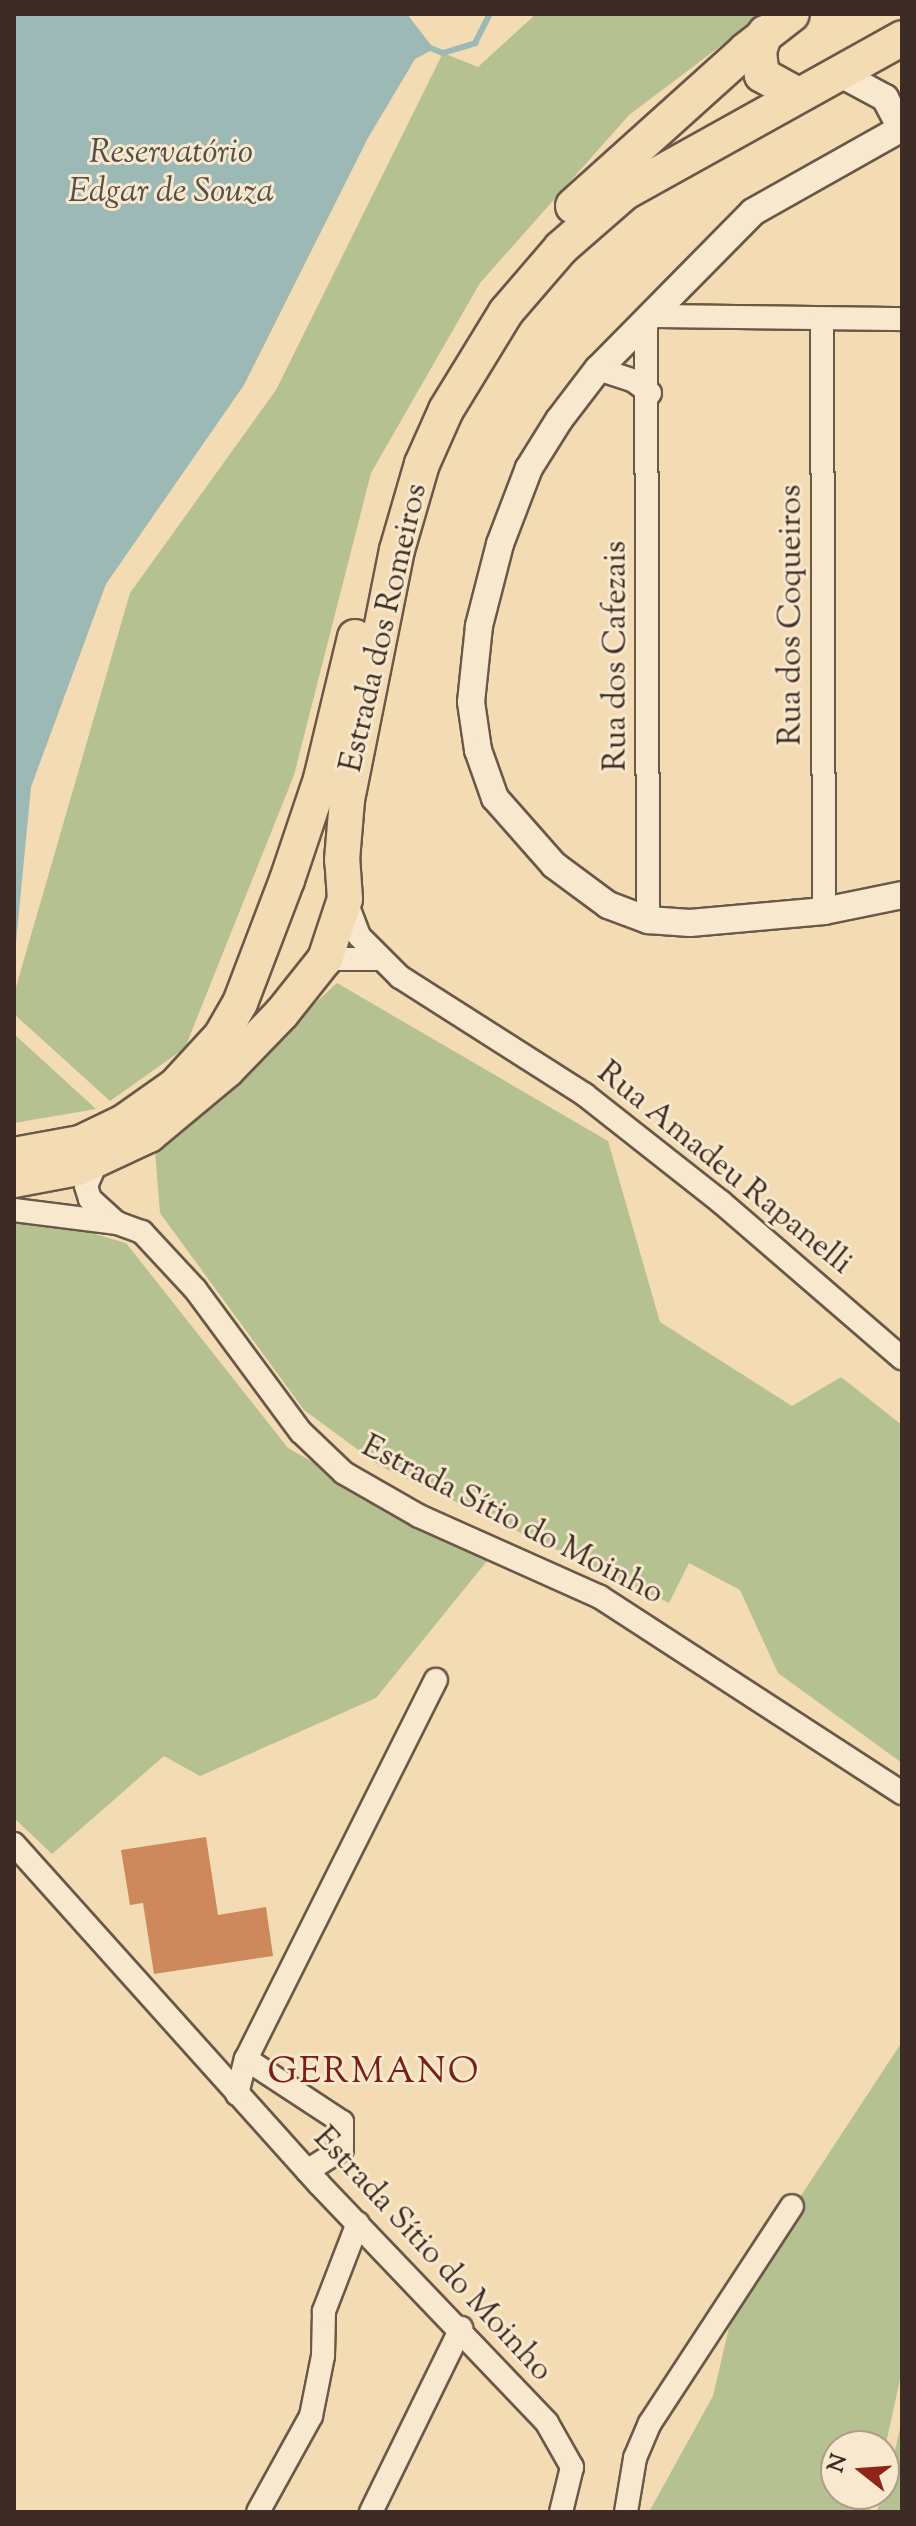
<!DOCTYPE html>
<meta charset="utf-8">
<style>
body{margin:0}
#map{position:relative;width:916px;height:2526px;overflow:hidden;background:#f3dbb4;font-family:"Sorts Mill Goudy",serif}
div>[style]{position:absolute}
.green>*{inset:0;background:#b5c191}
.water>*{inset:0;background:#9db9b5}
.stream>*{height:6px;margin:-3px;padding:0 3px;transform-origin:3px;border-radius:3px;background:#9db9b5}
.building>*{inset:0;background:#cd895b}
.roads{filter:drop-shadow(2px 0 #6a5849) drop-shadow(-2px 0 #6a5849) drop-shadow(0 2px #6a5849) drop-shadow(0 -2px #6a5849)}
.minor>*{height:22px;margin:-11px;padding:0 11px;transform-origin:11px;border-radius:11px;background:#f7e8ce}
.tertiary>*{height:26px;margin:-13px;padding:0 13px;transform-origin:13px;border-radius:13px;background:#f7e8ce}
.primary>*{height:34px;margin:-17px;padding:0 17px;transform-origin:17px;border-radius:17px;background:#f3dbb4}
span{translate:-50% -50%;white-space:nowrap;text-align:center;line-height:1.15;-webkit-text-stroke:6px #f7e8ce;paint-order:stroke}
.street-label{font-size:32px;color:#3d2c25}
.water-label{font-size:34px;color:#554f49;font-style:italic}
.quarter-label{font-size:36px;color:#7a1f14;letter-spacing:2px}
.frame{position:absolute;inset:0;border:16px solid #3d2c25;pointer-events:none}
.north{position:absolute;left:820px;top:2430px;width:80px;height:80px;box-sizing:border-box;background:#f7e8ce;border:2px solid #ad9d8a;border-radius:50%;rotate:287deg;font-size:22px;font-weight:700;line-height:32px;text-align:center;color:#3d2c25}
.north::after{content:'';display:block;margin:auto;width:28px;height:36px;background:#8f2418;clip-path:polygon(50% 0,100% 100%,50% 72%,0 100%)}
</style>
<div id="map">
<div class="green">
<div style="clip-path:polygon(536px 14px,763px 14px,629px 115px,480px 283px,371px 473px,294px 775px,185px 1048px,110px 1101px,14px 1014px,14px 994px,130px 593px,276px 390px,443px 53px,478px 67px)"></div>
<div style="clip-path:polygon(337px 983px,608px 1141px,660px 1322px,792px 1406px,841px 1377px,902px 1425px,902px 1763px,778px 1673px,740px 1590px,689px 1563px,669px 1603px,380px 1466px,304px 1410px,160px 1213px,155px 1150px)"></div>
<div style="clip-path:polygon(14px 1034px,96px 1109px,14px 1123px)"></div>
<div style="clip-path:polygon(14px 1211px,126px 1243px,288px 1448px,487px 1561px,376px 1698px,200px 1776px,164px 1756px,52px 1854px,14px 1818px)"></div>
<div style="clip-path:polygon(902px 2042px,902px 2370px,884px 2453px,884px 2446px,836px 2446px,836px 2494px,875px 2494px,869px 2512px,649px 2512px,713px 2396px,737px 2293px)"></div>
<div style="clip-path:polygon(902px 2421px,902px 2512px,876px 2512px,884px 2494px)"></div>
</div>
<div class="water">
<div style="clip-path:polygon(14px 14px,407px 14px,434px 49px,415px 59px,368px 138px,244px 385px,106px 584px,31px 787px,14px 963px)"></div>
</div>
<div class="stream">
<div style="left:430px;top:48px;width:14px;rotate:21deg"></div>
<div style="left:443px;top:53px;width:34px;rotate:-17deg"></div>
<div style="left:475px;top:43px;width:33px;rotate:-63deg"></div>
</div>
<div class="building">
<div style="clip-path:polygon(206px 1837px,218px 1915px,266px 1907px,273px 1956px,154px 1974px,143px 1903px,130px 1905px,121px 1850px)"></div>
</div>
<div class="roads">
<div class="minor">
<div style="left:649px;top:316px;width:253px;rotate:0.7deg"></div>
<div style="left:646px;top:319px;width:601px;rotate:89.81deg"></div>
<div style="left:822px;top:319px;width:592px;rotate:89.81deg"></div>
<div style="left:598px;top:369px;width:38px;rotate:18deg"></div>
<div style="left:634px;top:381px;width:20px;rotate:37deg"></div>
<div style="left:345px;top:899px;width:40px;rotate:69deg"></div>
<div style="left:359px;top:936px;width:58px;rotate:45deg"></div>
<div style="left:400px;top:977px;width:219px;rotate:32.5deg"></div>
<div style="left:585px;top:1095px;width:173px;rotate:38.2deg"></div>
<div style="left:721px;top:1202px;width:239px;rotate:40.8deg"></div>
<div style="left:325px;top:959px;width:53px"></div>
<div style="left:97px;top:1161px;width:27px;rotate:114deg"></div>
<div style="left:86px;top:1186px;width:14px;rotate:73deg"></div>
<div style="left:90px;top:1199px;width:36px;rotate:42deg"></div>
<div style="left:14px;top:1210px;width:104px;rotate:7.2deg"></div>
<div style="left:117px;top:1223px;width:27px;rotate:20deg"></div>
<div style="left:142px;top:1232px;width:78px;rotate:47.1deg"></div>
<div style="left:195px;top:1289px;width:178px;rotate:53.5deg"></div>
<div style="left:301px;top:1432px;width:59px;rotate:43.6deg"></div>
<div style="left:344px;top:1473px;width:86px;rotate:29.8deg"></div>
<div style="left:419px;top:1516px;width:198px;rotate:24.1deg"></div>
<div style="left:600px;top:1597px;width:360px;rotate:33deg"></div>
<div style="left:14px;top:1844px;width:457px;rotate:48.1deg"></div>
<div style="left:319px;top:2184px;width:330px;rotate:46.3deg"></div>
<div style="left:547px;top:2423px;width:51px;rotate:60.4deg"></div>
<div style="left:572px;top:2467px;width:46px;rotate:103.7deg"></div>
<div style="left:246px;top:2059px;width:115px;rotate:33.3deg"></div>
<div style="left:342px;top:2122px;width:27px;rotate:90deg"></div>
<div style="left:342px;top:2149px;width:41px;rotate:147.8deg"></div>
<div style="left:237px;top:2094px;width:36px;rotate:-76deg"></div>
<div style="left:246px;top:2059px;width:424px;rotate:-63.4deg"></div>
<div style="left:258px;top:2512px;width:110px;rotate:-61.1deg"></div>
<div style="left:311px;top:2416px;width:61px;rotate:-78.7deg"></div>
<div style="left:323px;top:2356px;width:45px;rotate:-88.7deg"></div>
<div style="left:324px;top:2311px;width:94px;rotate:-68.9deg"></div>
<div style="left:371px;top:2512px;width:205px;rotate:-63.9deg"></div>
<div style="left:626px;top:2512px;width:55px;rotate:-80.5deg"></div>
<div style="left:635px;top:2458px;width:38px;rotate:-67deg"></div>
<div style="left:650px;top:2423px;width:259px;rotate:-56.8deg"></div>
</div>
<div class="tertiary">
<div style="left:837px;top:72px;width:55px;rotate:28.4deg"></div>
<div style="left:885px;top:98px;width:34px;rotate:62deg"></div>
<div style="left:902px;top:128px;width:171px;rotate:150.6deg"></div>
<div style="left:753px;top:212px;width:221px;rotate:134.6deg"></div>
<div style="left:598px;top:369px;width:64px;rotate:127.4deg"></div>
<div style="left:559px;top:420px;width:57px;rotate:122deg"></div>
<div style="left:529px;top:468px;width:81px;rotate:110.9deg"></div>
<div style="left:500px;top:544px;width:85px;rotate:104.4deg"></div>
<div style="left:479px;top:626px;width:76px;rotate:96deg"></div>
<div style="left:471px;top:702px;width:49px;rotate:81.7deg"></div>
<div style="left:478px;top:750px;width:51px;rotate:70.5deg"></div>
<div style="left:495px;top:798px;width:89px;rotate:48.6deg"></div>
<div style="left:554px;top:865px;width:67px;rotate:36.5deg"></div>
<div style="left:608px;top:905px;width:43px;rotate:20.6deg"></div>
<div style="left:648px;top:920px;width:42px;rotate:4.1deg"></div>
<div style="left:690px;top:923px;width:135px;rotate:-5.1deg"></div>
<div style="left:824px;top:911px;width:80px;rotate:-11.6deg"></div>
</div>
<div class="primary">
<div style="left:765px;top:33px;width:20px;rotate:108deg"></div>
<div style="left:759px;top:52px;width:23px;rotate:83deg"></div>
<div style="left:762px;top:75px;width:39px;rotate:29deg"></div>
<div style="left:573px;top:206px;width:233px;rotate:-42deg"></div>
<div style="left:746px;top:50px;width:58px;rotate:-38deg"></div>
<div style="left:14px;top:1155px;width:67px;rotate:-10.3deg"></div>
<div style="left:80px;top:1143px;width:49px;rotate:-25.5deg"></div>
<div style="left:124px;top:1122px;width:62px;rotate:-35.2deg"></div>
<div style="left:175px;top:1086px;width:68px;rotate:-47.4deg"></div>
<div style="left:221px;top:1036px;width:38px;rotate:-60deg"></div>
<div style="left:240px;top:1003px;width:132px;rotate:-69.1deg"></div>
<div style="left:287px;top:880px;width:107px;rotate:-71.4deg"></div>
<div style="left:321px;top:779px;width:146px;rotate:-76.5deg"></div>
<div style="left:14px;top:1180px;width:65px;rotate:-10.6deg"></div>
<div style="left:78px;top:1168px;width:78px;rotate:-24.9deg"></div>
<div style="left:149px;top:1135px;width:102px;rotate:-39.8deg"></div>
<div style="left:227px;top:1070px;width:79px;rotate:-46deg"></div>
<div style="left:282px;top:1013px;width:69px;rotate:-51.5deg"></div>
<div style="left:325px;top:959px;width:63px;rotate:-71.6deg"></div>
<div style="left:345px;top:899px;width:39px;rotate:-94deg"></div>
<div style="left:342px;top:860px;width:60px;rotate:-85.2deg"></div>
<div style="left:347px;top:800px;width:255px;rotate:-78.7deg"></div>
<div style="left:397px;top:550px;width:90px;rotate:-73.8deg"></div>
<div style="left:422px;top:464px;width:59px;rotate:-66deg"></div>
<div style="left:446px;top:410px;width:115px;rotate:-58.5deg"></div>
<div style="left:506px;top:312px;width:84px;rotate:-49.3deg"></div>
<div style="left:561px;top:248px;width:84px;rotate:-41.1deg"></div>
<div style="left:624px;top:193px;width:318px;rotate:-29.1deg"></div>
</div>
</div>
<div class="street-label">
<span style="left:792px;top:615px;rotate:-90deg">Rua dos Coqueiros</span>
<span style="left:385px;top:628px;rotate:-77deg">Estrada dos Romeiros</span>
<span style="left:617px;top:656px;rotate:-90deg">Rua dos Cafezais</span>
<span style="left:724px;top:1169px;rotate:39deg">Rua Amadeu Rapanelli</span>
<span style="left:512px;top:1521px;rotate:27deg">Estrada Sítio do Moinho</span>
<span style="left:432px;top:2255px;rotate:47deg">Estrada Sítio do Moinho</span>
</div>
<div class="water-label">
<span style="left:171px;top:173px">Reservatório<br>Edgar de Souza</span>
</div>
<div class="quarter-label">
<span style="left:374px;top:2074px">GERMANO</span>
</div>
<div class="frame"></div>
<div class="north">N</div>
</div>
